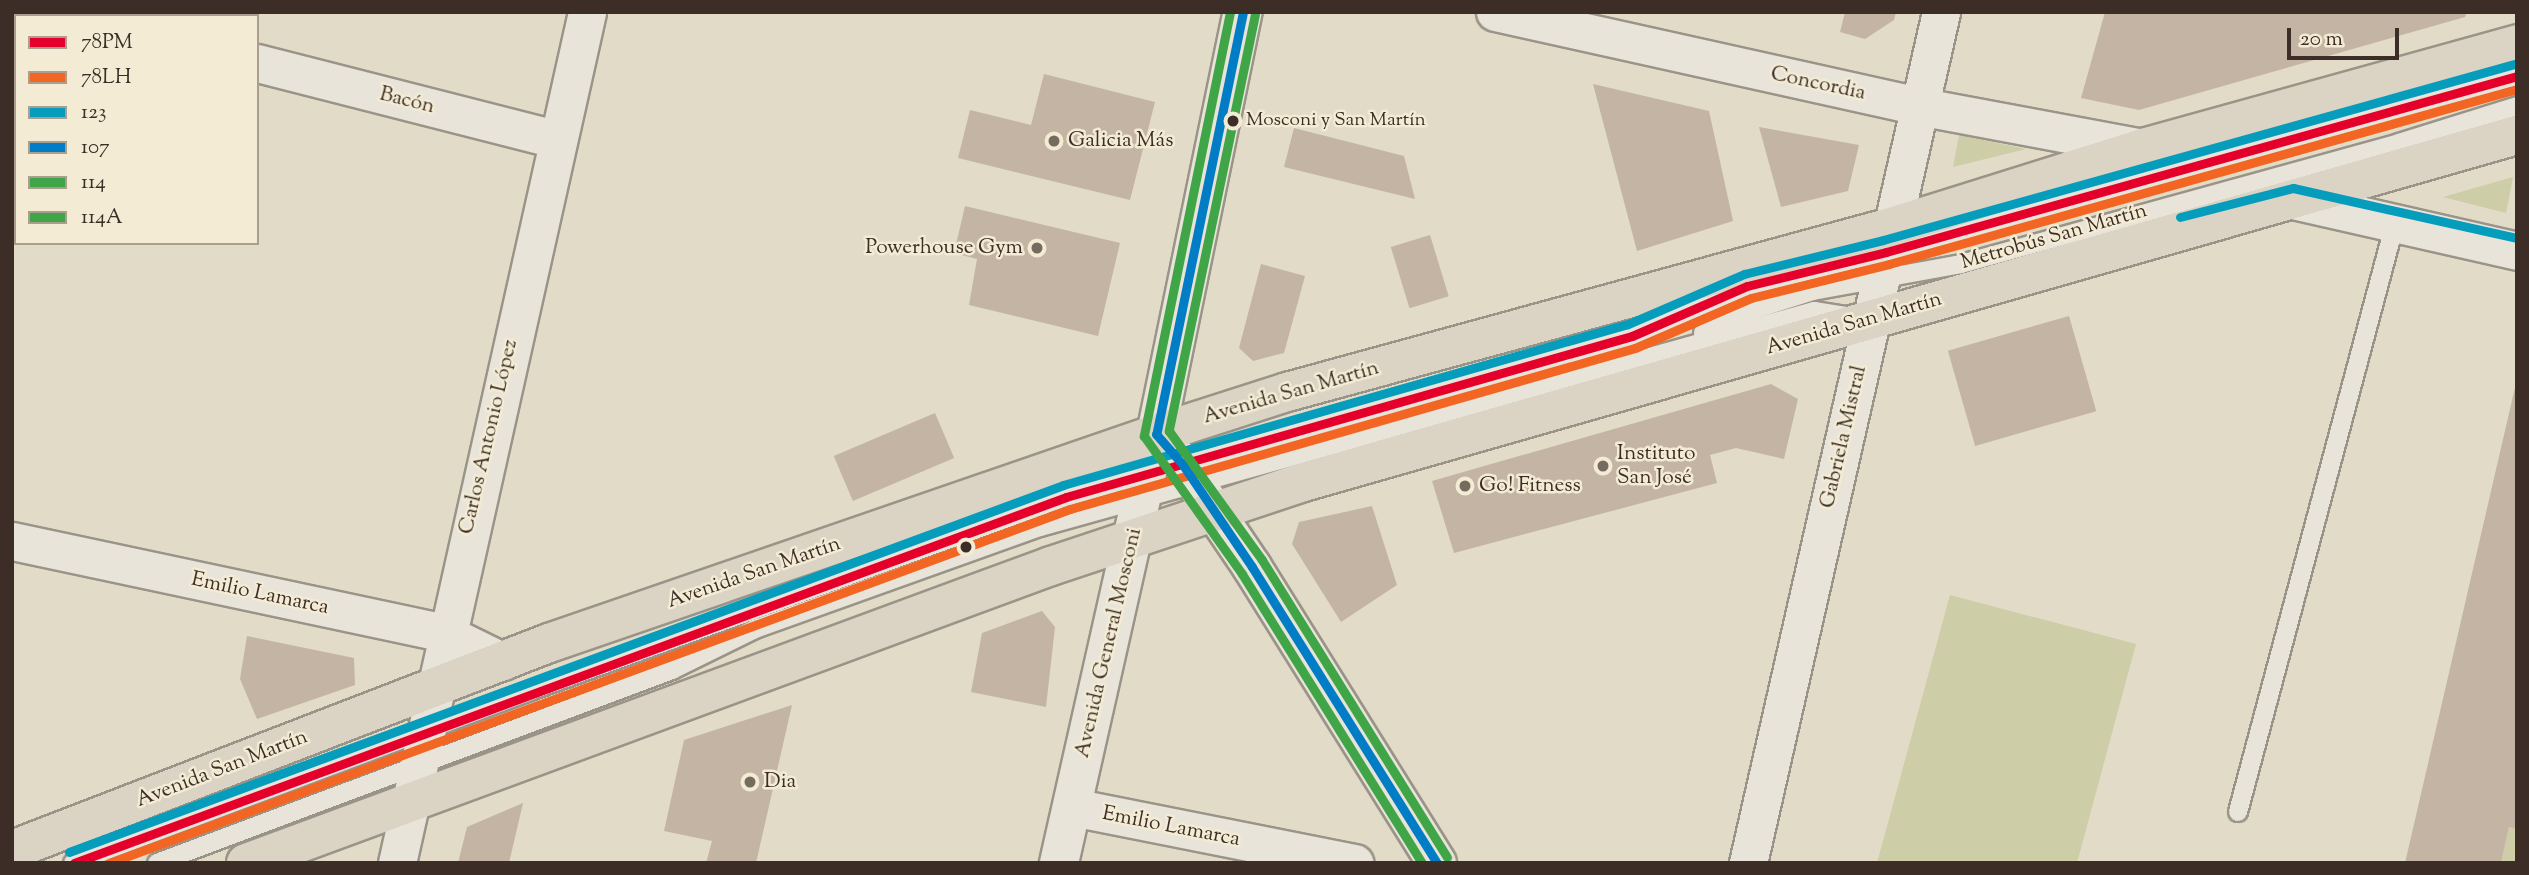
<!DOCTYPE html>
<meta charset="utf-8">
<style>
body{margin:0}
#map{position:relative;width:2529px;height:875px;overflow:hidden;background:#e2dbc7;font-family:"Sorts Mill Goudy",serif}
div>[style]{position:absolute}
.green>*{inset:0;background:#cdcda8}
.building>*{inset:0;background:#c4b4a4;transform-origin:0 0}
.roads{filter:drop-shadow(2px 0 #9a9488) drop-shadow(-2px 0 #9a9488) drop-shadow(0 2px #9a9488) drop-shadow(0 -2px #9a9488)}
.service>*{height:18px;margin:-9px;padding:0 9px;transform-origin:9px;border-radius:9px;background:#e8e4da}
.minor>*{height:37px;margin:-18.5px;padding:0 18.5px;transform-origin:18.5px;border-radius:18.5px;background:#e8e4da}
.tertiary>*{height:38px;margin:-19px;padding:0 19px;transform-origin:19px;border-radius:19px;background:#e8e4da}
.secondary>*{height:38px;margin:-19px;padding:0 19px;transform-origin:19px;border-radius:19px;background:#e8e4da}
.primary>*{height:38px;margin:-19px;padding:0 19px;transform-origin:19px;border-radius:19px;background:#dbd4c5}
.bus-1>*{height:9px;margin:-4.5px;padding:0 4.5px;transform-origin:4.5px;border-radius:4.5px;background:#e4002b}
.bus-2>*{height:9px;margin:-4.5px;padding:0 4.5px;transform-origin:4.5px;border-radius:4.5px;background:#f26522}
.bus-3>*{height:9px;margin:-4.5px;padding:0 4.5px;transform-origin:4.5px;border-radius:4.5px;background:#069dbd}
.bus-4>*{height:9px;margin:-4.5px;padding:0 4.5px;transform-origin:4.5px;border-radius:4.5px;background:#007dc5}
.bus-5>*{height:9px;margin:-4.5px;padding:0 4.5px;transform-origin:4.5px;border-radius:4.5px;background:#3fa546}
.bus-6>*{height:9px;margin:-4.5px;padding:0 4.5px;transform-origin:4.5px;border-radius:4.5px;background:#3fa546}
.dots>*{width:19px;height:19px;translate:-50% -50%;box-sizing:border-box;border:4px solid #f3ebd3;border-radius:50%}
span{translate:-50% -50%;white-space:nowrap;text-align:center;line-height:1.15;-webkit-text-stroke:5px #f3ebd3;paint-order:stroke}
.bus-label{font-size:19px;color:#3c2e27}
.left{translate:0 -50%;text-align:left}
.street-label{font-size:21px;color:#3c2e27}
.poi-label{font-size:21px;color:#3c2e27}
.right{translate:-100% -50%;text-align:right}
.frame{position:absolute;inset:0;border:14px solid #3c2e27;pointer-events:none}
.legend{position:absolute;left:14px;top:14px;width:245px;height:231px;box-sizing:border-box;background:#f3ebd3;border:2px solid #aa9f8e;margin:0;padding:9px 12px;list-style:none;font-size:21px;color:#3c2e27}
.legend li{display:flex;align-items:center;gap:14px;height:35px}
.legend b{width:35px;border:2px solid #aa9f8e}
.scale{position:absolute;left:2287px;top:28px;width:112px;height:32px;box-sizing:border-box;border:4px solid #3c2e27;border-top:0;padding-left:9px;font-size:21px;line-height:24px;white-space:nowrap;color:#3c2e27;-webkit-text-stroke:5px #f3ebd3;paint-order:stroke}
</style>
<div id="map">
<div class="green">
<div style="clip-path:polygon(1959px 135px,2026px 149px,1953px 167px)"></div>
<div style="clip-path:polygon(2513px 177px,2506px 213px,2443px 197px)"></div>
<div style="clip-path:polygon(1950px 595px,2136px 644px,2077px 863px,1877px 863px)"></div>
<div style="clip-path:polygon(2509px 827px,2517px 829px,2517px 863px,2501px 863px)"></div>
</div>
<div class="building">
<div style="clip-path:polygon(1845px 12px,1896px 12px,1894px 20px,1865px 39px,1840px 32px)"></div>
<div style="clip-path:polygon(2105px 12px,2467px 12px,2465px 17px,2139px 110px,2081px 98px)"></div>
<div style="clip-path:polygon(1044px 74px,1155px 102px,1130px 200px,958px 158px,970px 110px,1031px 125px)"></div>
<div style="clip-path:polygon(1593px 84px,1709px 111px,1733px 221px,1637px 251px)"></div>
<div style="clip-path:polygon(1759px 127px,1859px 145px,1848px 191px,1781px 207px)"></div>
<div style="clip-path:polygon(1294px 128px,1404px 156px,1415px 199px,1284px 167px)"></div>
<div style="clip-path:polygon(965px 206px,1120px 243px,1098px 336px,969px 305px,977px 259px,954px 253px)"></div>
<div style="left:1430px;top:235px;width:64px;height:41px;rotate:73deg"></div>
<div style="clip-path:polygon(1261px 264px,1305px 276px,1284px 353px,1253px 361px,1239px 348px)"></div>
<div style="left:2069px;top:316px;width:99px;height:126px;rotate:74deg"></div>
<div style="clip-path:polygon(2516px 383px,2517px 829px,2509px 827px,2501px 863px,2405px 863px)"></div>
<div style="clip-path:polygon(1771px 384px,1798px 399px,1784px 459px,1736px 448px,1710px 455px,1717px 483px,1454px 553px,1432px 481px)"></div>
<div style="left:935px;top:413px;width:49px;height:110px;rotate:67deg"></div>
<div style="clip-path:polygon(1372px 506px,1397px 585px,1341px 622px,1292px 544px,1299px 522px)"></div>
<div style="clip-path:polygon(1042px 611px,1055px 627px,1046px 707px,971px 692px,982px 633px)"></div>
<div style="clip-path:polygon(247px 636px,354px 658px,355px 685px,257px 719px,240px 679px)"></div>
<div style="clip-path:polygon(792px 705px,756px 863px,706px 863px,712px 841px,664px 831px,684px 740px)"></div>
<div style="clip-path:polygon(523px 803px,509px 863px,458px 863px,467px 827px)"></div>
</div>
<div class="roads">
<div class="service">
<div style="left:1703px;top:333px;width:35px;rotate:-29deg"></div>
<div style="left:1734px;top:316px;width:83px;rotate:-17.6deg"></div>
<div style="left:1813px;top:291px;width:150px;rotate:-10.3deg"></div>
<div style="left:1961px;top:264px;width:454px;rotate:-15.4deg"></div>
<div style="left:2399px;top:143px;width:124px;rotate:-17.4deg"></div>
<div style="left:1180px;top:466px;width:470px;rotate:-16deg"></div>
<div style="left:1632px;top:336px;width:125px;rotate:-23.5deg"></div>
<div style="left:1747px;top:286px;width:143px;rotate:-13.7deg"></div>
<div style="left:1886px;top:252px;width:655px;rotate:-15.58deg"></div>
<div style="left:2238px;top:812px;width:610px;rotate:-75.07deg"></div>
<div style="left:73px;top:863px;width:488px;rotate:-20.6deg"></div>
<div style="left:530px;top:691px;width:570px;rotate:-19.9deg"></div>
<div style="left:1066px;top:497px;width:86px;rotate:-16.1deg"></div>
<div style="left:157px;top:863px;width:550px;rotate:-20.54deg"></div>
<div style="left:672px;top:670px;width:93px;rotate:-26.3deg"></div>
<div style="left:755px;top:629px;width:303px;rotate:-19.7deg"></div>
<div style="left:1040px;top:527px;width:804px;rotate:-15.59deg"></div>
<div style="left:1814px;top:311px;width:32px;rotate:9deg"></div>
</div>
<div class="minor">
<div style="left:59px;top:12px;width:15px;rotate:16deg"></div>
<div style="left:1495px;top:12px;width:433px;rotate:12.5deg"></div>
<div style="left:1918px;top:106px;width:229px;rotate:10.6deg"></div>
<div style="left:257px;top:63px;width:309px;rotate:14.3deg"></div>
<div style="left:2293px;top:200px;width:230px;rotate:12.8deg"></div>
<div style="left:12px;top:541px;width:443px;rotate:12deg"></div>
<div style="left:445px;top:633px;width:64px;rotate:26.2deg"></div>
<div style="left:1072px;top:807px;width:288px;rotate:11.2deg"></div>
<div style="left:397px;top:863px;width:872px;rotate:-77.41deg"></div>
<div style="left:1748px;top:863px;width:873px;rotate:-77.22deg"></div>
</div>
<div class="tertiary">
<div style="left:1156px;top:434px;width:41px;rotate:48.9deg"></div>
<div style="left:1183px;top:465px;width:123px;rotate:55.9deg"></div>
<div style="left:1252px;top:567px;width:349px;rotate:58deg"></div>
</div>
<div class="secondary">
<div style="left:1059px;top:863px;width:440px;rotate:-77.3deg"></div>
<div style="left:1156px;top:434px;width:431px;rotate:-78.4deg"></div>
</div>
<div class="primary">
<div style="left:12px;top:850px;width:576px;rotate:-21.08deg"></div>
<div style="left:549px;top:643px;width:642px;rotate:-19deg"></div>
<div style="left:1156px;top:434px;width:138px;rotate:-17.8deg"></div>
<div style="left:1287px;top:392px;width:626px;rotate:-15.28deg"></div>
<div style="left:1891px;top:227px;width:264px;rotate:-17.4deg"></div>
<div style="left:2143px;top:148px;width:388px;rotate:-15.5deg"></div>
<div style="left:246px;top:863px;width:858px;rotate:-20.25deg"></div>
<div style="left:1051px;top:566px;width:262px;rotate:-18.4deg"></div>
<div style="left:1300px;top:483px;width:1266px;rotate:-15.96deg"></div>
</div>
</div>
<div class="bus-1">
<div style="left:74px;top:863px;width:1057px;rotate:-20.25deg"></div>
<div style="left:1066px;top:497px;width:588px;rotate:-15.88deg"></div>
<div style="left:1632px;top:336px;width:125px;rotate:-23.5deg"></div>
<div style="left:1747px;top:286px;width:143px;rotate:-13.7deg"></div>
<div style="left:1886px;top:252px;width:655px;rotate:-15.58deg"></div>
</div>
<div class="bus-2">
<div style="left:109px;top:863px;width:1024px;rotate:-20.22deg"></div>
<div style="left:1070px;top:509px;width:587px;rotate:-15.91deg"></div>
<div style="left:1635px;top:348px;width:126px;rotate:-23.3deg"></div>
<div style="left:1751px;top:298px;width:142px;rotate:-13.8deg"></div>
<div style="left:1889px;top:264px;width:652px;rotate:-15.57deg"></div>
</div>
<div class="bus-3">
<div style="left:2180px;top:217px;width:117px;rotate:-14.4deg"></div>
<div style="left:2293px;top:188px;width:230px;rotate:12.6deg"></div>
<div style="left:69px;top:852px;width:1060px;rotate:-20.26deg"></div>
<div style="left:1063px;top:485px;width:587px;rotate:-15.91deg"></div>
<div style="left:1628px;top:324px;width:126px;rotate:-23.3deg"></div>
<div style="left:1744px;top:274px;width:143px;rotate:-13.7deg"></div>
<div style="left:1883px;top:240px;width:655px;rotate:-15.58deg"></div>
</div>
<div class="bus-4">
<div style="left:1243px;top:12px;width:431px;rotate:101.6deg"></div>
<div style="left:1156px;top:434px;width:41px;rotate:48.9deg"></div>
<div style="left:1183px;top:465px;width:123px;rotate:55.9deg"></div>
<div style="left:1252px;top:567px;width:349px;rotate:58deg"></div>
</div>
<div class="bus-5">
<div style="left:1230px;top:12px;width:433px;rotate:101.5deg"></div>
<div style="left:1144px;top:436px;width:169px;rotate:54.6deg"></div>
<div style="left:1242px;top:574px;width:340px;rotate:58.1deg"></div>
</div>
<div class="bus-6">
<div style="left:1255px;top:14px;width:426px;rotate:101.7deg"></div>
<div style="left:1169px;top:431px;width:159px;rotate:54.2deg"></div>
<div style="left:1262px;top:560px;width:350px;rotate:58.1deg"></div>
</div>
<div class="dots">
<div style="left:1233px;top:121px;background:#3c2e27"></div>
<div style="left:1054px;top:141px;background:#766b5f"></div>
<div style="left:1037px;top:248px;background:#766b5f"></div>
<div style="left:1603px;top:466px;background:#766b5f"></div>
<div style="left:1465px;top:486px;background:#766b5f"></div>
<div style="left:966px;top:547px;background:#3c2e27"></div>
<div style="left:750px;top:782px;background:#766b5f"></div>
</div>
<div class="bus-label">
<span class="left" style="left:1246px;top:121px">Mosconi y San Martín</span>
</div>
<div class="street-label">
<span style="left:1818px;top:84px;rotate:12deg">Concordia</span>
<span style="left:407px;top:101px;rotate:14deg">Bacón</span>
<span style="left:2054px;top:237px;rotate:-16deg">Metrobús San Martín</span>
<span style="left:1854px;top:324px;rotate:-16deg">Avenida San Martín</span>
<span style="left:1291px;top:393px;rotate:-16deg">Avenida San Martín</span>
<span style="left:489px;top:437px;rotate:-77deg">Carlos Antonio López</span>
<span style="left:1844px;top:437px;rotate:-77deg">Gabriela Mistral</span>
<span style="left:754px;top:573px;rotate:-19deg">Avenida San Martín</span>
<span style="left:260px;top:594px;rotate:12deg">Emilio Lamarca</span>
<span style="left:1109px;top:643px;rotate:-77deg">Avenida General Mosconi</span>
<span style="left:222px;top:769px;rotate:-21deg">Avenida San Martín</span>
<span style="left:1171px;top:827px;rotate:11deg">Emilio Lamarca</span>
</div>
<div class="poi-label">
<span class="left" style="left:1068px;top:141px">Galicia Más</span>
<span class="right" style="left:1023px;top:248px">Powerhouse Gym</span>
<span class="left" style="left:1617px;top:466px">Instituto<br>San José</span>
<span class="left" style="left:1479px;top:486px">Go! Fitness</span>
<span class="left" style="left:764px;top:782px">Dia</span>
</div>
<div class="frame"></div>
<ul class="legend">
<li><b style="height:9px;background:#e4002b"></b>78PM</li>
<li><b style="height:9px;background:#f26522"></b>78LH</li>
<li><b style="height:9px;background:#069dbd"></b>123</li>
<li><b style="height:9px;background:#007dc5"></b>107</li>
<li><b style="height:9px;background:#3fa546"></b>114</li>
<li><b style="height:9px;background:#3fa546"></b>114A</li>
</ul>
<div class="scale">20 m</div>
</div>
